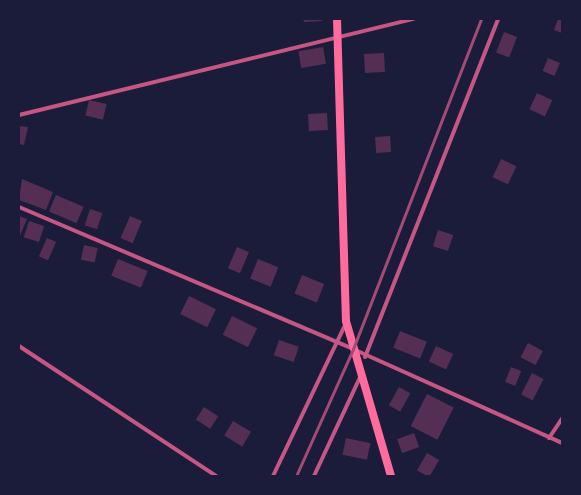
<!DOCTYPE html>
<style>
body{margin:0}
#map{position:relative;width:581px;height:495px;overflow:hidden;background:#1b1b3a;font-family:Georgia,serif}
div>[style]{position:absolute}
.building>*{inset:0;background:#542f53;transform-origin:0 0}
.minor>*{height:4px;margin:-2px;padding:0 2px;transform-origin:2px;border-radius:2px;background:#c65784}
.secondary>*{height:8px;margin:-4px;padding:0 4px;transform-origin:4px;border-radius:4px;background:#ff6b9d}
.rail>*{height:3px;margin:-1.5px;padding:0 1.5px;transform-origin:1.5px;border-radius:1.5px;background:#a44b75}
span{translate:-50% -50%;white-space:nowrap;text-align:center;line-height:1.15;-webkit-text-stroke:3px #1b1b3a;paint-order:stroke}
.frame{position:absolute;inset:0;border:20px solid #1b1b3a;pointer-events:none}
</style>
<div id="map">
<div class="building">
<div style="clip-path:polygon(303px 19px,322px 19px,322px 21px,304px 22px)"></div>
<div style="clip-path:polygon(558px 19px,562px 19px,562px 33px,554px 30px)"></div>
<div style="left:504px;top:32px;width:14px;height:22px;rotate:21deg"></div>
<div style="left:323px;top:47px;width:17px;height:25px;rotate:80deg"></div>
<div style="left:384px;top:53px;width:19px;height:20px;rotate:87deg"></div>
<div style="left:548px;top:58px;width:13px;height:14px;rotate:23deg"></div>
<div style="left:537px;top:93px;width:17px;height:18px;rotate:25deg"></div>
<div style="left:89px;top:100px;width:18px;height:16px;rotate:13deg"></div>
<div style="left:327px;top:113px;width:17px;height:19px;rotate:87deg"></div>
<div style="clip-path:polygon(19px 126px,28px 127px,24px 145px,19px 144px)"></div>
<div style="left:390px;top:136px;width:16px;height:15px;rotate:86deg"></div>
<div style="left:501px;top:159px;width:17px;height:20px;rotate:25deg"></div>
<div style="clip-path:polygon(22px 179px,53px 192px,46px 210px,19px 200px)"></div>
<div style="left:56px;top:195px;width:30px;height:18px;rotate:23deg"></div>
<div style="left:90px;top:209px;width:13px;height:17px;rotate:18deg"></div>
<div style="clip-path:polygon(19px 216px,27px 219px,19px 238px)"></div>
<div style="left:130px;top:216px;width:13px;height:24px;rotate:23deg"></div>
<div style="left:29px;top:221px;width:16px;height:17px;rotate:18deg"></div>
<div style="left:438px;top:230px;width:16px;height:17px;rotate:18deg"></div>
<div style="left:47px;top:238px;width:10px;height:20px;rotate:24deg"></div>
<div style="left:84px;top:245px;width:14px;height:15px;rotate:12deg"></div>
<div style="left:237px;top:247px;width:13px;height:23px;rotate:23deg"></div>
<div style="left:118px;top:259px;width:32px;height:18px;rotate:22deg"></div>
<div style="left:258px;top:259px;width:22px;height:21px;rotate:22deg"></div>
<div style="left:302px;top:275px;width:24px;height:20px;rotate:22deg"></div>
<div style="left:189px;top:296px;width:30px;height:20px;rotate:26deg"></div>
<div style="left:232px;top:316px;width:28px;height:21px;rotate:26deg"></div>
<div style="left:400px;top:331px;width:29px;height:18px;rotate:22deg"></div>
<div style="left:279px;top:340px;width:21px;height:16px;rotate:19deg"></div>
<div style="left:528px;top:343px;width:17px;height:16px;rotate:28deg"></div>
<div style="left:436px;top:346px;width:19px;height:17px;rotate:25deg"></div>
<div style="left:511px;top:367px;width:11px;height:16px;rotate:22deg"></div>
<div style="left:532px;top:373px;width:13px;height:24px;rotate:27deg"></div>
<div style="left:399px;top:387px;width:13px;height:21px;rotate:29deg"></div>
<div style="left:427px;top:394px;width:30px;height:36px;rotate:27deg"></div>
<div style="left:204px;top:407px;width:17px;height:15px;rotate:33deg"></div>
<div style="left:233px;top:421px;width:21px;height:17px;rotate:31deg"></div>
<div style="left:414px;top:433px;width:15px;height:18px;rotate:70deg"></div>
<div style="left:346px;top:438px;width:25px;height:17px;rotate:12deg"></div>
<div style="left:427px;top:453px;width:14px;height:20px;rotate:30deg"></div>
</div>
<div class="minor">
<div style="left:19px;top:115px;width:406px;rotate:-13.7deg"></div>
<div style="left:19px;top:207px;width:363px;rotate:23deg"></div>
<div style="left:353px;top:349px;width:229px;rotate:24.2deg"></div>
<div style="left:19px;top:346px;width:236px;rotate:33.4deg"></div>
<div style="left:365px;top:357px;width:363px;rotate:-68.5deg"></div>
<div style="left:549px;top:438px;width:23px;rotate:-56deg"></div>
<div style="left:273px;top:476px;width:170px;rotate:-64.5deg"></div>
<div style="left:314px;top:476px;width:111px;rotate:-65deg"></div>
</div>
<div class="secondary">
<div style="left:337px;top:19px;width:302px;rotate:88.3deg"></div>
<div style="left:346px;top:321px;width:161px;rotate:73.8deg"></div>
</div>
<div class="rail">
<div style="left:296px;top:476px;width:139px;rotate:-65.8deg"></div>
<div style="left:353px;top:349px;width:354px;rotate:-68.8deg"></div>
</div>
<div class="frame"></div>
</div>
